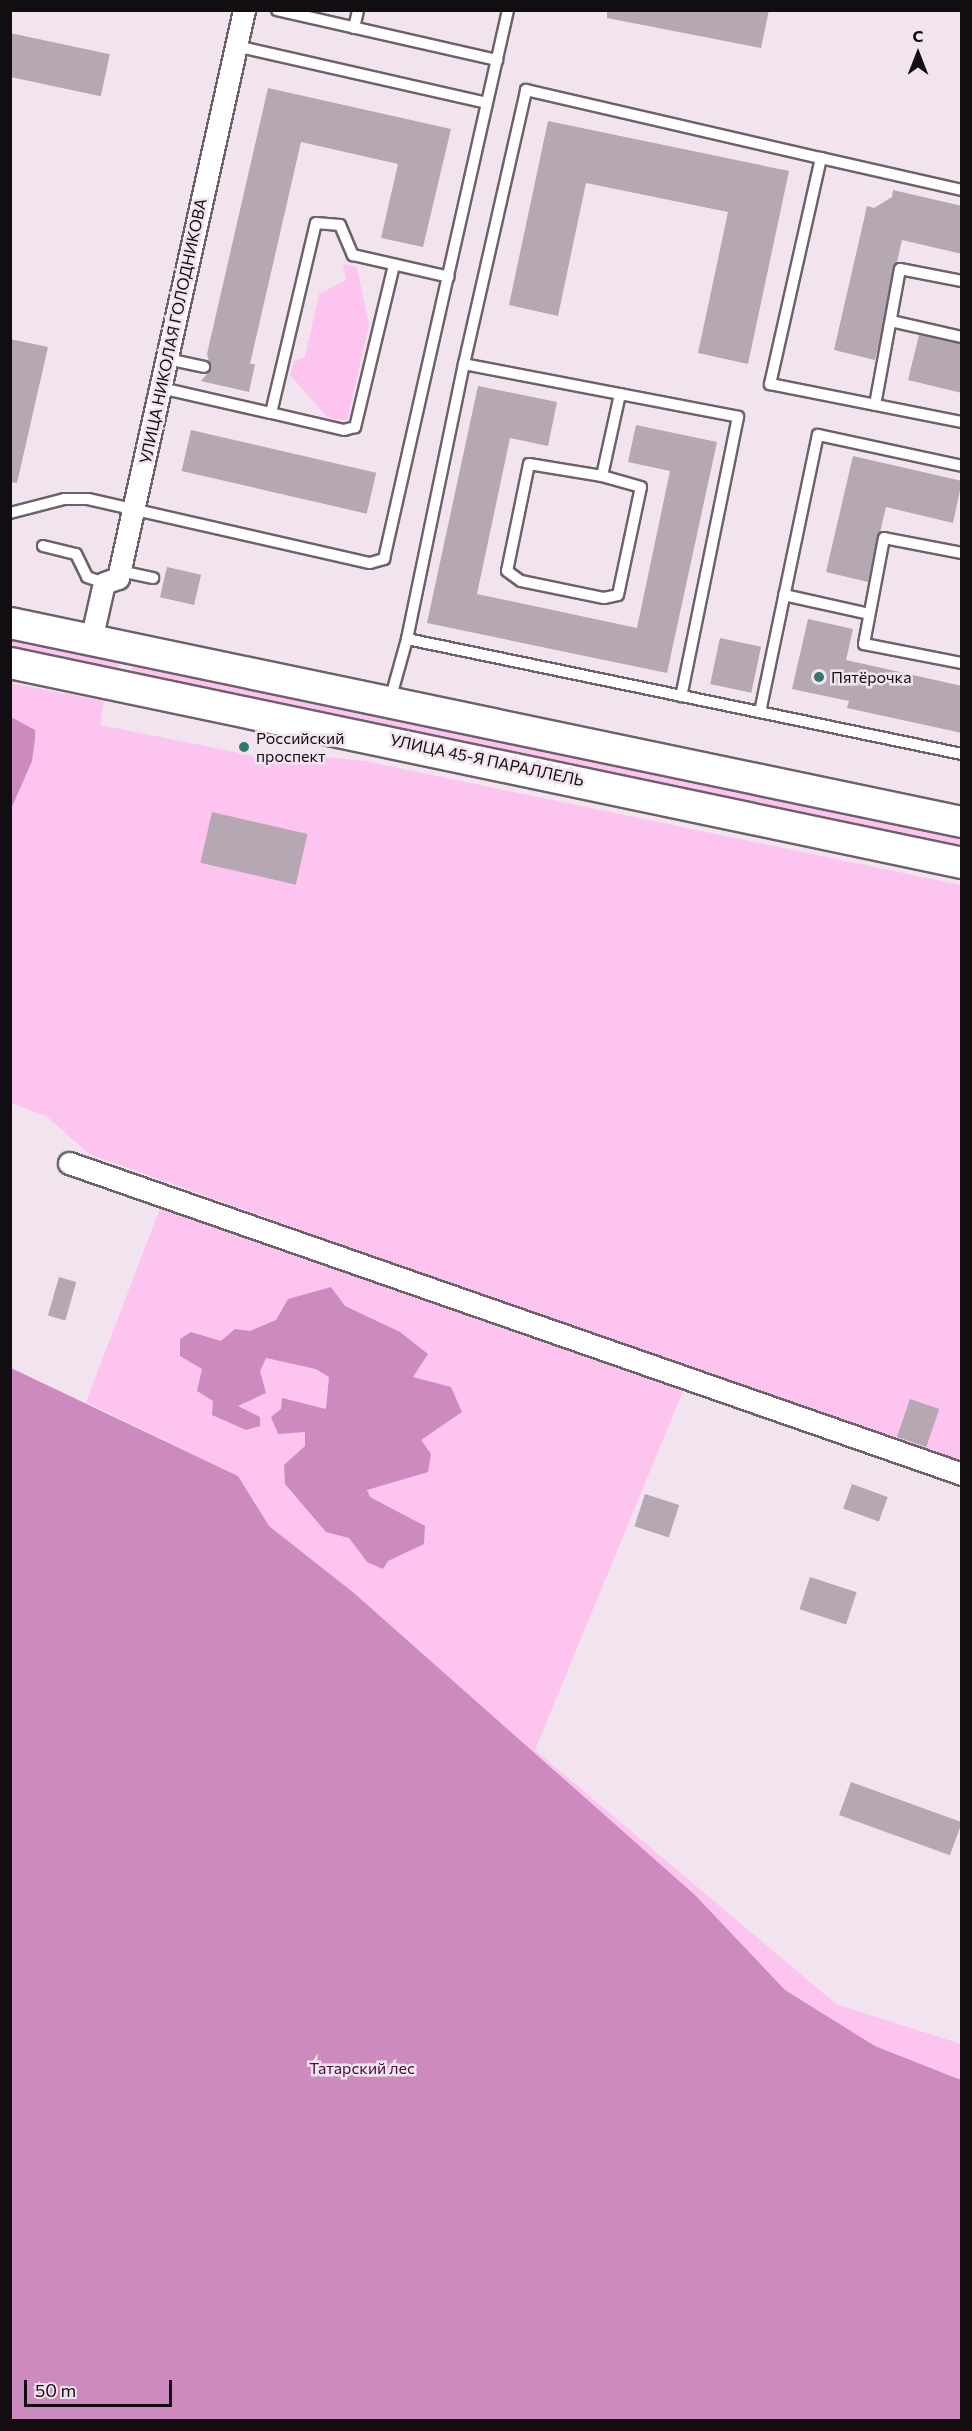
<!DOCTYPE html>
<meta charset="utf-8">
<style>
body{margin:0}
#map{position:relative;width:972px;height:2431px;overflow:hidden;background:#f2e4ee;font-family:Commissioner,sans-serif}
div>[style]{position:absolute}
.green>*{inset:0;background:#fdc4f0;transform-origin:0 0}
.forest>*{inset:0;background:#cd8abf}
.building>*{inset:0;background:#b5a8b2;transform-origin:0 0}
.roads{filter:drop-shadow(2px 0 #6d616a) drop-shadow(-2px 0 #6d616a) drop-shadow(0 2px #6d616a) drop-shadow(0 -2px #6d616a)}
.lane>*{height:10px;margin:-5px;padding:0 5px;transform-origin:5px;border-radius:5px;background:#fff}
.street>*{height:21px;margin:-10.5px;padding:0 10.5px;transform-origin:10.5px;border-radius:10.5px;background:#fff}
.secondary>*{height:30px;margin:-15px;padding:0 15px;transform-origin:15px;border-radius:15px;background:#fff}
.dots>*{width:16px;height:16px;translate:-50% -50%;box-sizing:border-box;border:3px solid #f2e4ee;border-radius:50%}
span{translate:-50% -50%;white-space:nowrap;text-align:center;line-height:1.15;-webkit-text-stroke:5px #f2e4ee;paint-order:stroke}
.street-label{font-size:16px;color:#120d11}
.poi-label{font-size:16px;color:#120d11}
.left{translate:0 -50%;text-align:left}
.park-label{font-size:16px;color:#480c40}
.frame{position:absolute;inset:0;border:12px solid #120d11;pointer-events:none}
.north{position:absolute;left:888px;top:24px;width:60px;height:60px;-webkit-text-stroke:4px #f2e4ee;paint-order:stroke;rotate:0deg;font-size:16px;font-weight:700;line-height:24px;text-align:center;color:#120d11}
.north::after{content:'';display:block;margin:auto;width:21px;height:27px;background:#120d11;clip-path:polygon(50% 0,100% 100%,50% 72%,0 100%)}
.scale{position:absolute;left:24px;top:2380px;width:148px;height:27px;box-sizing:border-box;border:3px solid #120d11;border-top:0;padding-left:8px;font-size:18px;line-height:21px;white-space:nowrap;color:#120d11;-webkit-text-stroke:4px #f2e4ee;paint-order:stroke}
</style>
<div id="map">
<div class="green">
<div style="clip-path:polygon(343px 264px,357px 267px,369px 325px,347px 421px,327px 417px,290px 375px,294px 361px,305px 357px,319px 294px,346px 280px)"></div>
<div style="left:11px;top:632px;width:112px;height:19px;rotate:12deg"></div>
<div style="left:134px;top:659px;width:846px;height:17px;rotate:12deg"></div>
<div style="clip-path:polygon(10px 683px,104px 701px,100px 725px,270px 759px,278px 752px,365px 761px,961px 885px,961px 1466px,89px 1154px,46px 1116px,11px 1103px)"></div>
<div style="clip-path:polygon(160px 1208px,683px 1391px,535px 1750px,836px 2004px,961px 2044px,961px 2080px,875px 2046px,785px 1990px,695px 1895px,354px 1593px,269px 1526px,238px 1476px,86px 1402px)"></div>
</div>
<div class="forest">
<div style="clip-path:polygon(11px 717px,35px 730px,35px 739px,32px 761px,11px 809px)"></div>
<div style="clip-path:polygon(331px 1287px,345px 1306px,400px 1332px,428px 1354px,413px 1377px,451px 1387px,462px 1412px,421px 1440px,431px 1454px,428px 1472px,367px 1490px,370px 1497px,425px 1526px,424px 1544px,388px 1561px,383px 1569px,367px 1562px,349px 1538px,326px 1532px,285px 1484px,284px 1465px,305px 1446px,305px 1432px,278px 1434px,271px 1417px,281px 1409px,282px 1398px,326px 1409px,329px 1377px,316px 1369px,266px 1358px,260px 1371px,266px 1393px,238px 1406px,260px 1417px,260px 1426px,246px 1430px,212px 1415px,213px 1401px,197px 1391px,202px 1369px,180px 1356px,180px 1339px,191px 1332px,221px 1341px,235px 1329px,250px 1331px,276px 1320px,288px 1299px)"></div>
<div style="clip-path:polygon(11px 1368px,238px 1476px,269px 1526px,354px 1593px,695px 1895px,785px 1990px,875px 2046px,961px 2080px,961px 2420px,11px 2420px)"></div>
</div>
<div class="building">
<div style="clip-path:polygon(607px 10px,769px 10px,761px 48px,607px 18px)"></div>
<div style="left:10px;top:33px;width:102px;height:43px;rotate:12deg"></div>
<div style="clip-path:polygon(268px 88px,451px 129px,423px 247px,381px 238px,398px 164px,301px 142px,250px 364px,255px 364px,249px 392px,201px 381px,211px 369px,207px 354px)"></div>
<div style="clip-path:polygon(548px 121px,789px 171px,748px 364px,698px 353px,728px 212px,586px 183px,558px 316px,509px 305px)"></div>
<div style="clip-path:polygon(893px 190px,962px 206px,962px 254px,902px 240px,875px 360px,834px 350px,867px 206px,874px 208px,892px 197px)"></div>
<div style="clip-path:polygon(919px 335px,962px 344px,962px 393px,908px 380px)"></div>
<div style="clip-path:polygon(10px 339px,48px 347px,17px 483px,10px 482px)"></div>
<div style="clip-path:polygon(478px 386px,557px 402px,548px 446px,510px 438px,477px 594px,637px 628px,670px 471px,628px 462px,636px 425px,717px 442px,667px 673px,427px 623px)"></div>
<div style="left:191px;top:430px;width:190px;height:42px;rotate:13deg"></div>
<div style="clip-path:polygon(853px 456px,962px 481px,953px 523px,886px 507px,868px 582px,826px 572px)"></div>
<div style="left:167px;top:567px;width:35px;height:31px;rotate:13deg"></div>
<div style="clip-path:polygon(808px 619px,853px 629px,846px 660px,962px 686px,962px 733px,847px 708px,849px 701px,792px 689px)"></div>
<div style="left:720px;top:638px;width:42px;height:47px;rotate:12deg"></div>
<div style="left:212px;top:812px;width:98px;height:52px;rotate:13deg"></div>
<div style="left:59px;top:1277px;width:18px;height:40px;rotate:16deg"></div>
<div style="left:910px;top:1399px;width:31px;height:40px;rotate:19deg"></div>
<div style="left:852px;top:1484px;width:38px;height:26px;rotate:20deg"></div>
<div style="left:645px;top:1494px;width:36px;height:34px;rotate:18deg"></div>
<div style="left:810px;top:1577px;width:49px;height:34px;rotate:18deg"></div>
<div style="left:851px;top:1782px;width:118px;height:35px;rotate:20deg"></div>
</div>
<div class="roads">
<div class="lane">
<div style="left:277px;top:10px;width:226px;rotate:12.8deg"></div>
<div style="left:354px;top:28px;width:18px;rotate:-77deg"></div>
<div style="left:236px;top:46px;width:257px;rotate:12.8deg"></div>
<div style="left:962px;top:190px;width:145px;rotate:-167.2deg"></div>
<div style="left:821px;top:158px;width:232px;rotate:102.7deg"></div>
<div style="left:770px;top:384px;width:196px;rotate:11.2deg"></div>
<div style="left:394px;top:265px;width:167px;rotate:103.5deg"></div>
<div style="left:355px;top:427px;width:11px;rotate:165deg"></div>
<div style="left:344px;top:430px;width:75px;rotate:-166.9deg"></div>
<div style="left:271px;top:413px;width:195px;rotate:-76.7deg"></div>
<div style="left:316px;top:223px;width:24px;rotate:5deg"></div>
<div style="left:340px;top:225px;width:33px;rotate:67deg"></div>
<div style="left:353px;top:255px;width:98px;rotate:12.9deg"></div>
<div style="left:891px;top:321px;width:73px;rotate:12.7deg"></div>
<div style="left:167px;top:359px;width:38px;rotate:12deg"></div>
<div style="left:464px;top:364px;width:281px;rotate:-77.2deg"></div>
<div style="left:526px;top:90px;width:303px;rotate:13deg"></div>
<div style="left:161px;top:388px;width:113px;rotate:12.8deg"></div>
<div style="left:875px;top:405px;width:138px;rotate:-79.6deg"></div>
<div style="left:900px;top:269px;width:63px;rotate:11deg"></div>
<div style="left:602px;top:476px;width:74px;rotate:-170.7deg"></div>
<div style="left:529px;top:464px;width:109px;rotate:101.6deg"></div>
<div style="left:507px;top:571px;width:17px;rotate:36deg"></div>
<div style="left:521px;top:581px;width:85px;rotate:11.6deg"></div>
<div style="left:604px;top:598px;width:14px;rotate:-12deg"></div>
<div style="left:618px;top:595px;width:110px;rotate:-78deg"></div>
<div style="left:641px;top:487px;width:41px;rotate:-164.2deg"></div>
<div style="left:602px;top:476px;width:84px;rotate:-77.6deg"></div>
<div style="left:10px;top:513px;width:56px;rotate:-14.5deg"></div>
<div style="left:64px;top:499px;width:24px"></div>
<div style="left:88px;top:499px;width:289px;rotate:12.8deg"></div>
<div style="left:370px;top:563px;width:15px;rotate:-16deg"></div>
<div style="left:384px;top:559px;width:563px;rotate:-77.27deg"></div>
<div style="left:43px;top:546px;width:34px;rotate:14deg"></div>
<div style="left:76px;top:554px;width:25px;rotate:64deg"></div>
<div style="left:87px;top:577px;width:18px;rotate:19deg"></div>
<div style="left:962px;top:553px;width:79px;rotate:-169.1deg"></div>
<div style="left:884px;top:538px;width:108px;rotate:100.7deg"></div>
<div style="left:864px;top:644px;width:100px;rotate:11deg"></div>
<div style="left:120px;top:571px;width:34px;rotate:12deg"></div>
<div style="left:784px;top:595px;width:87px;rotate:12.6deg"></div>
<div style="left:407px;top:639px;width:281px;rotate:-78.3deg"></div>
<div style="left:464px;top:364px;width:279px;rotate:10.9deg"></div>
<div style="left:738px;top:417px;width:285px;rotate:101.5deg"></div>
<div style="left:390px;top:700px;width:63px;rotate:-74.4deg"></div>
<div style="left:407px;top:639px;width:567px;rotate:11.71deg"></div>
<div style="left:760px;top:712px;width:283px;rotate:-78.2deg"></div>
<div style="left:818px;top:435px;width:147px;rotate:12.1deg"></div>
</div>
<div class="street">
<div style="left:91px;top:640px;width:58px;rotate:-77.2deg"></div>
<div style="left:104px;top:583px;width:15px;rotate:-20deg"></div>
<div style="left:118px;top:578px;width:582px;rotate:-77.49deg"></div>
<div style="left:69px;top:1163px;width:946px;rotate:19.2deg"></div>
</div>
<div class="secondary">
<div style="left:10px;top:623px;width:973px;rotate:11.81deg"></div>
<div style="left:10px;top:663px;width:973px;rotate:11.86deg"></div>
</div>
</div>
<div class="dots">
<div style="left:819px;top:677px;background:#32786c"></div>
<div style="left:244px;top:747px;background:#32786c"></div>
</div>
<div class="street-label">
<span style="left:173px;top:331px;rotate:-78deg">УЛИЦА НИКОЛАЯ ГОЛОДНИКОВА</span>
<span style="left:487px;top:760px;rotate:12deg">УЛИЦА 45-Я ПАРАЛЛЕЛЬ</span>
</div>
<div class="poi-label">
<span class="left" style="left:831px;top:677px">Пятёрочка</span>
<span class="left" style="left:256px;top:747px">Российский<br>проспект</span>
</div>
<div class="park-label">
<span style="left:362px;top:2068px">Татарский лес</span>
</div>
<div class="frame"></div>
<div class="north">С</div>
<div class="scale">50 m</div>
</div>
